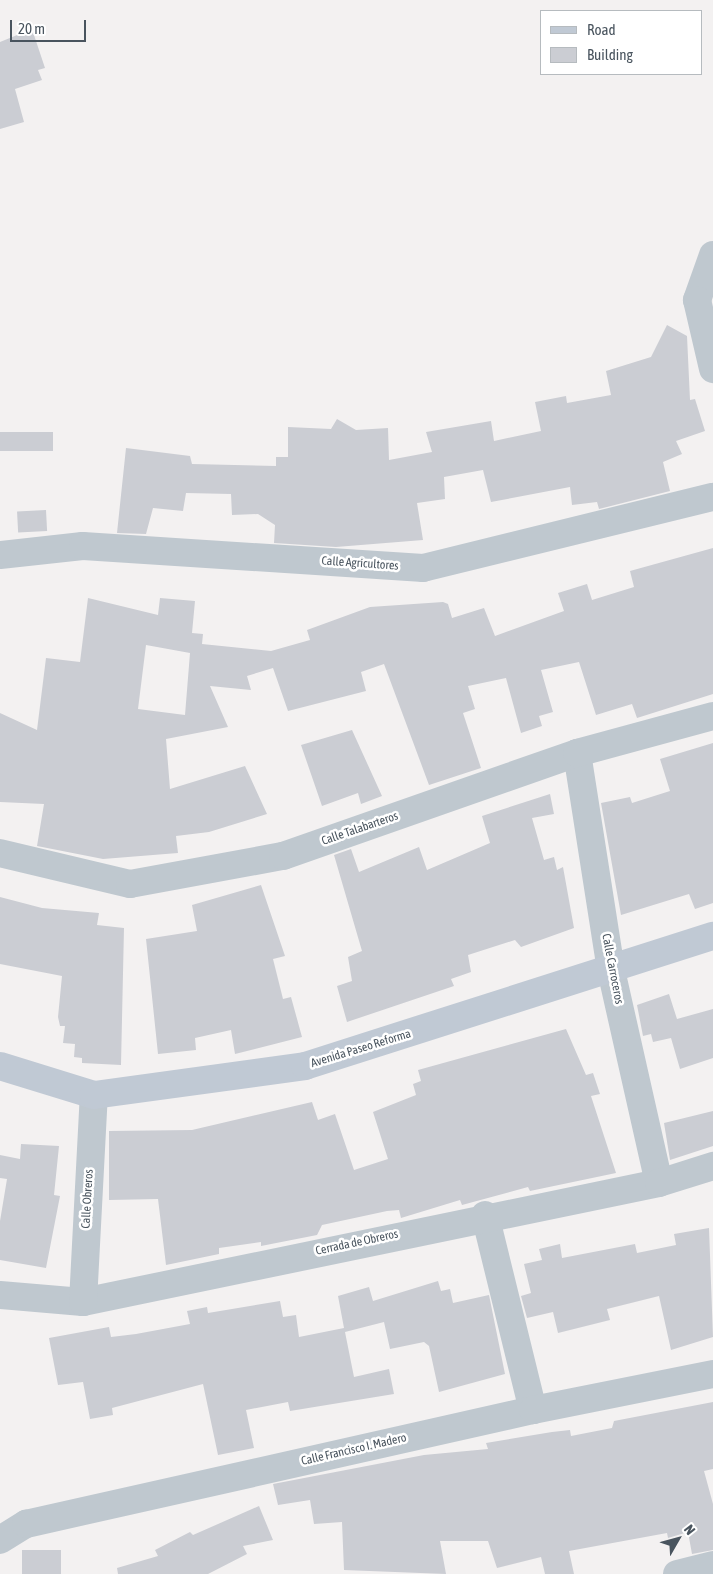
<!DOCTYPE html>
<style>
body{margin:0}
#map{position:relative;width:713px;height:1574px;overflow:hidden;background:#f3f1f1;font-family:"Asap Condensed",sans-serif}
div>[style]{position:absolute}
.building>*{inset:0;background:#cbcdd3;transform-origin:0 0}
.minor>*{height:28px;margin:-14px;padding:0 14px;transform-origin:14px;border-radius:14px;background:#bfc8cf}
.tertiary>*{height:28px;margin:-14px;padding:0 14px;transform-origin:14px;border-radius:14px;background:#bfc8cf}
.secondary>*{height:28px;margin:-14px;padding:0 14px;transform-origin:14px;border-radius:14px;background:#c0c9d4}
span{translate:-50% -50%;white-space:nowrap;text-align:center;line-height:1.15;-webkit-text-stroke:5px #fff;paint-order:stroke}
.street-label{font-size:12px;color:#49545e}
.legend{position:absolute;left:540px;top:10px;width:162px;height:65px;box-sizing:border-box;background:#fff;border:1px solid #b6bbbf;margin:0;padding:6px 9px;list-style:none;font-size:15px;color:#49545e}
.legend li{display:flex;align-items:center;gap:10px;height:25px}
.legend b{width:25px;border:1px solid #b6bbbf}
.north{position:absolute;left:653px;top:1514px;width:50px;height:50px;-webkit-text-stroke:4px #fff;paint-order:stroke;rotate:52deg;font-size:14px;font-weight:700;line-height:20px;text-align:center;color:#49545e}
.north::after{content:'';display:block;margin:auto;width:18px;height:22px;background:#49545e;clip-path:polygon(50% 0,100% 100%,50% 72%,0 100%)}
.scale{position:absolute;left:10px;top:20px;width:76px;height:22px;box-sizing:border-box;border:2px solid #49545e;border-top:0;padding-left:6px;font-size:15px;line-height:18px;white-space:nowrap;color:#49545e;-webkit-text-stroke:4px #fff;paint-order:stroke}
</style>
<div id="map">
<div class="building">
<div style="clip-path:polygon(32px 29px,45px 68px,38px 70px,42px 80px,15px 89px,24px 122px,0 129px,0 42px)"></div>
<div style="clip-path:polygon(667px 325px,687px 336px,690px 400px,695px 399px,705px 431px,676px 441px,682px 454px,663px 462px,670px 491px,599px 509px,597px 502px,572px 505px,570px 487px,491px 502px,483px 470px,444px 477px,445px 499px,417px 503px,423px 540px,336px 547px,274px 543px,275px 525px,258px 514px,232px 515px,231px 494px,186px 493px,183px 511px,153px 508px,146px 534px,117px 533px,126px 448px,190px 456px,192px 464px,276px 466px,276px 457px,288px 457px,288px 427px,331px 429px,337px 419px,356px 430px,388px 428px,389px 460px,432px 452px,426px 432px,491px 421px,494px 441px,541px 431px,535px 402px,566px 396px,567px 403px,611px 395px,606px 371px,651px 357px)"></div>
<div style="left:53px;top:432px;width:19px;height:53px;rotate:90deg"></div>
<div style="left:46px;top:510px;width:21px;height:29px;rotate:87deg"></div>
<div style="clip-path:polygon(evenodd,713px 548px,713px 694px,637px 718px,632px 704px,596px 715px,579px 662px,541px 670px,553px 712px,539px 716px,542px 726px,521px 733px,506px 678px,468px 686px,475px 709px,463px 713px,481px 768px,429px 785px,384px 664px,361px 672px,366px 691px,288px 711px,273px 668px,247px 676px,251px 690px,210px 686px,228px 727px,166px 739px,170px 789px,245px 766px,267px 814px,209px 832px,176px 836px,178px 853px,103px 859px,37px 846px,44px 804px,0 802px,0 713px,37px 730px,46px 658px,80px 662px,88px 598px,158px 615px,160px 598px,195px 601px,192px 633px,203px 634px,202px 644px,271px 651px,310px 640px,307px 630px,370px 607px,443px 602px,448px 604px,452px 618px,484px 608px,495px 636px,564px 611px,558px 593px,587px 584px,592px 600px,634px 587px,630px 571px,713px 548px,146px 645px,190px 653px,185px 715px,138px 709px,146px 645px)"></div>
<div style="clip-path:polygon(352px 730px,382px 796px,361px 804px,358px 793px,322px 806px,301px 745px)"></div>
<div style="clip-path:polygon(713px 743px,713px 903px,695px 909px,689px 894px,621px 915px,601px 803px,630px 797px,632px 803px,670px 791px,660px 759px)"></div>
<div style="clip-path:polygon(550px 794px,554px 814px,532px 818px,544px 860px,554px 857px,557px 870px,563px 867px,574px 928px,521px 947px,515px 940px,468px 955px,471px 972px,451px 979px,454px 986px,347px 1022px,337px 986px,352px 981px,348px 957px,362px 951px,334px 855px,351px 849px,359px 872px,419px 847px,427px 870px,490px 843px,482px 816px)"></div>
<div style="clip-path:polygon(261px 885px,285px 956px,273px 959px,283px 999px,291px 997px,302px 1037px,235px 1054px,231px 1030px,195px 1038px,196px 1050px,158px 1054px,146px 939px,197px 931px,192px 905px)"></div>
<div style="clip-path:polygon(0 897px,42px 908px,99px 913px,97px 925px,124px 928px,121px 1065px,82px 1063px,82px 1058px,74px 1057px,75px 1044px,63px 1043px,65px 1026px,60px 1026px,58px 1017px,62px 976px,0 964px)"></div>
<div style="clip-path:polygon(669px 994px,677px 1019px,713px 1009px,713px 1058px,680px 1069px,671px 1038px,653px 1042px,651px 1034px,643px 1036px,637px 1005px)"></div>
<div style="clip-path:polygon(566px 1029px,586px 1075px,593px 1073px,600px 1094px,591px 1096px,616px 1173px,530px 1191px,528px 1187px,462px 1205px,460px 1200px,401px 1218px,399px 1210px,387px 1211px,322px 1225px,317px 1235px,261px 1246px,261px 1242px,219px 1248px,219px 1254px,166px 1265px,158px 1199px,109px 1200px,109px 1131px,192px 1130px,312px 1102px,318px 1120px,335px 1114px,354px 1170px,388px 1159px,373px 1112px,416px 1095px,413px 1084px,421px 1081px,418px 1070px)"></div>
<div style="clip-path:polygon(713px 1111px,713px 1146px,670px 1160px,664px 1123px)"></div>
<div style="clip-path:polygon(21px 1144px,59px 1146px,54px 1195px,60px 1196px,46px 1268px,0 1260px,0 1221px,7px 1179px,0 1178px,0 1155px,20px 1159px)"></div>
<div style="clip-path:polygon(709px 1228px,713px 1337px,671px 1350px,659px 1296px,607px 1309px,610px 1320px,558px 1333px,553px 1312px,527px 1318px,521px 1296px,531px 1293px,524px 1264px,542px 1260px,539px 1249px,560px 1244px,562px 1258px,635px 1244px,637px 1253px,676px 1245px,674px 1234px)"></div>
<div style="clip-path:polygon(438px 1281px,441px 1291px,450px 1289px,453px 1303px,489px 1295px,505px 1374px,439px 1392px,429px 1346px,424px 1342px,390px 1349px,384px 1322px,345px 1332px,354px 1377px,389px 1369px,394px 1394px,290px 1411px,288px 1402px,246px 1410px,254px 1448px,218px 1455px,203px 1384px,112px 1408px,113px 1415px,90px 1419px,83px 1382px,58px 1385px,49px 1338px,109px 1327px,111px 1337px,136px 1334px,190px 1324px,187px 1311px,207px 1307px,208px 1313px,280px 1301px,283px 1317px,296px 1315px,299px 1337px,344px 1328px,338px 1296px,369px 1287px,373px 1301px)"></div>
<div style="clip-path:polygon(713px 1402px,713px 1469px,704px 1471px,713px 1504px,713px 1550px,692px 1554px,688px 1532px,668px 1538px,667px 1533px,569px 1551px,574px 1574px,545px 1574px,541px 1557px,497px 1568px,488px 1541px,440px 1541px,446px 1574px,344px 1570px,342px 1522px,314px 1524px,310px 1500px,278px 1505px,273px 1484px,424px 1455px,488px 1449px,486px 1443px,552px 1432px,570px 1430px,571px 1436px,612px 1428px,614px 1421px)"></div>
<div style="clip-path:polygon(259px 1506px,273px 1540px,243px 1546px,247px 1554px,208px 1574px,118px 1574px,117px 1568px,158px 1556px,155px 1550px,190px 1532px,193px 1535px)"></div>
<div style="left:22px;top:1550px;width:39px;height:24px"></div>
</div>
<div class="minor">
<div style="left:713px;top:255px;width:48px;rotate:109.6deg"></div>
<div style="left:697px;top:300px;width:71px;rotate:76.9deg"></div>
<div style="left:577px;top:753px;width:220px;rotate:81.1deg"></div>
<div style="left:611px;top:970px;width:218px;rotate:77.3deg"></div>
<div style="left:0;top:853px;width:134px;rotate:13.4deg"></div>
<div style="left:130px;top:884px;width:156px;rotate:-10.4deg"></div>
<div style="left:283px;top:856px;width:312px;rotate:-19.3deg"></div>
<div style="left:577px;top:753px;width:141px;rotate:-15.2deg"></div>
<div style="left:485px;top:1215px;width:201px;rotate:76.2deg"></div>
<div style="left:0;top:1295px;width:83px;rotate:4.8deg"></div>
<div style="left:83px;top:1302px;width:588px;rotate:-11.67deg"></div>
<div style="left:659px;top:1183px;width:57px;rotate:-17.5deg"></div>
<div style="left:83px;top:1302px;width:207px;rotate:-87deg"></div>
<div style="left:0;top:1540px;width:31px;rotate:-32deg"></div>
<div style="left:26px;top:1524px;width:520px;rotate:-12.67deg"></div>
<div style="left:533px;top:1410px;width:184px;rotate:-11.3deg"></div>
<div style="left:677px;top:1574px;width:37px;rotate:-14deg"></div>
</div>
<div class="tertiary">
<div style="left:0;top:555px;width:83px;rotate:-6.2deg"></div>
<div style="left:83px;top:546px;width:341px;rotate:3.7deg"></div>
<div style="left:423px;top:568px;width:299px;rotate:-13.8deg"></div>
</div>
<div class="secondary">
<div style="left:0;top:1066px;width:98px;rotate:17.1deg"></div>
<div style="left:94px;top:1095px;width:213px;rotate:-7.8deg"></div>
<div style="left:305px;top:1066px;width:428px;rotate:-17.7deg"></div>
</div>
<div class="street-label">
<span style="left:360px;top:564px;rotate:4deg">Calle Agricultores</span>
<span style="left:360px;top:829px;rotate:-19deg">Calle Talabarteros</span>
<span style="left:612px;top:969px;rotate:79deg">Calle Carroceros</span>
<span style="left:361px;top:1049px;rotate:-17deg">Avenida Paseo Reforma</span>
<span style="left:88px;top:1199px;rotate:-87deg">Calle Obreros</span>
<span style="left:357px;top:1243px;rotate:-12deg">Cerrada de Obreros</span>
<span style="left:354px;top:1450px;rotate:-13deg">Calle Francisco I. Madero</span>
</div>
<ul class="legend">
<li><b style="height:6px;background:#c0c9d4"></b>Road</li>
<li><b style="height:14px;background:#cbcdd3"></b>Building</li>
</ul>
<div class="north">N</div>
<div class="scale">20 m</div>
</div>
